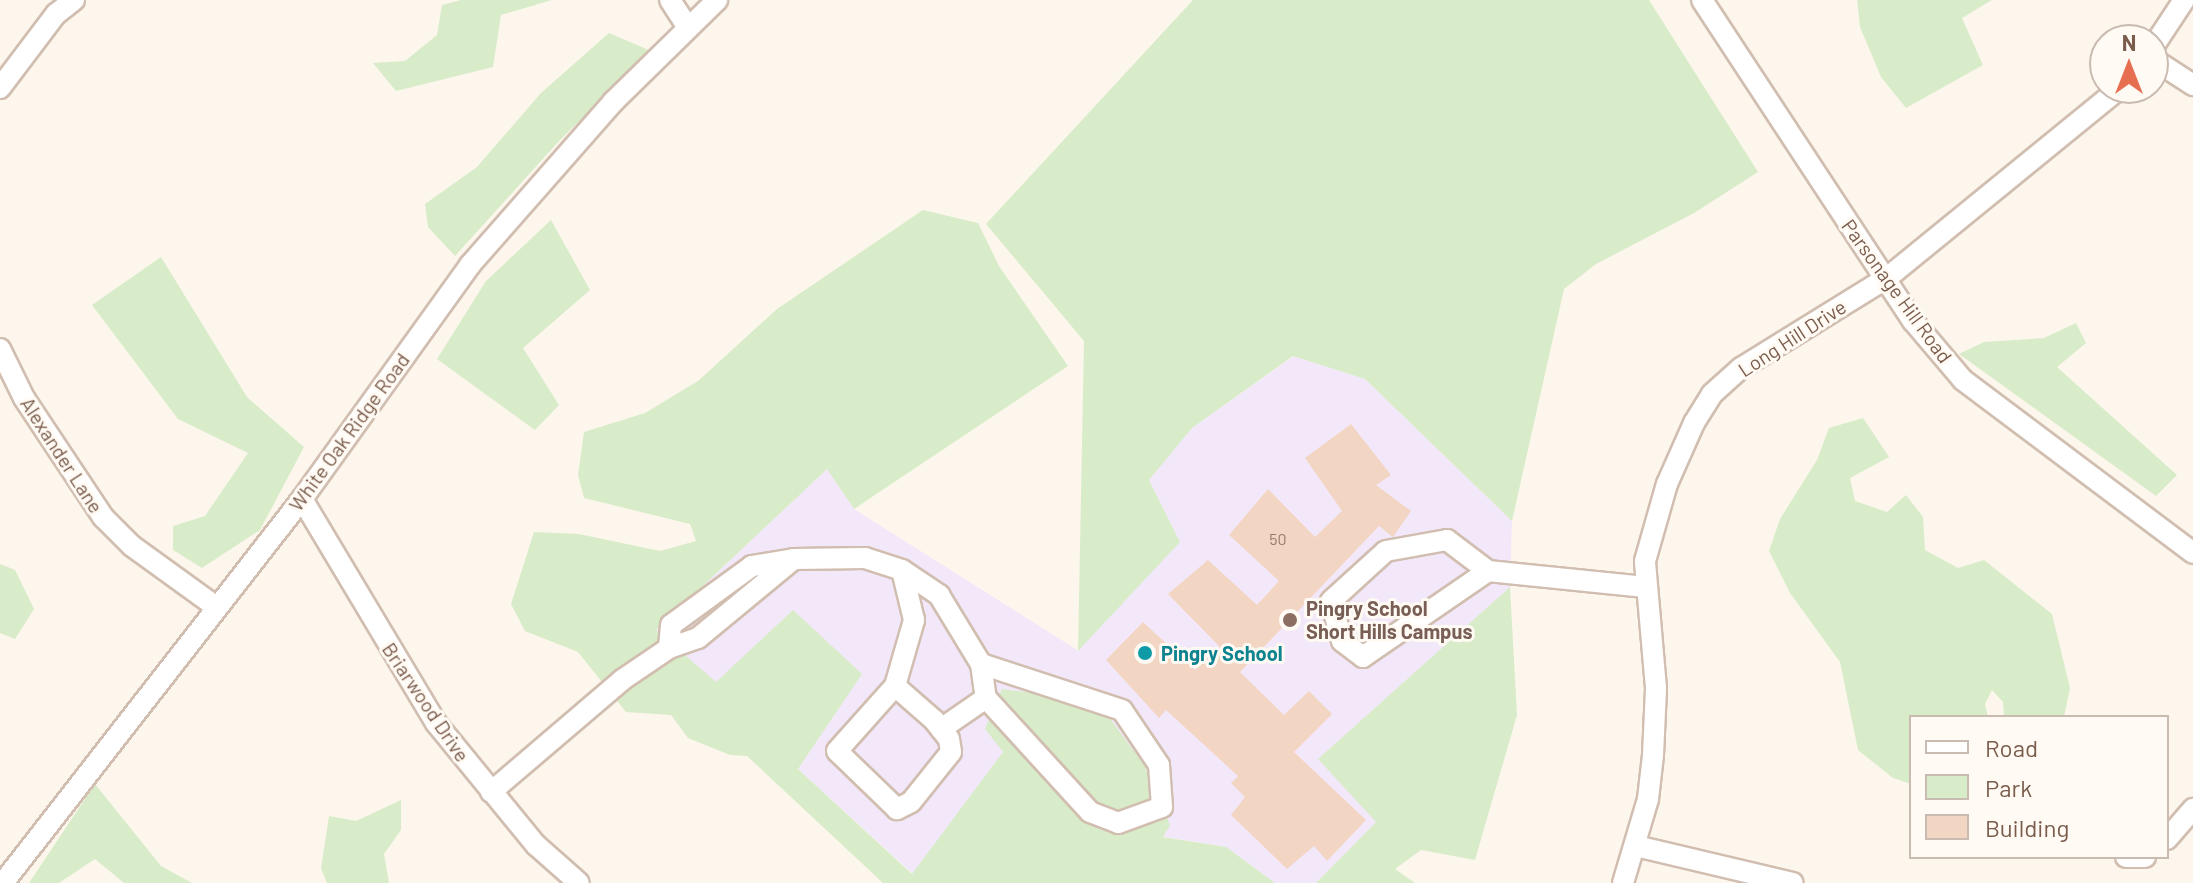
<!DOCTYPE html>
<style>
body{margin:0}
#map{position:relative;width:2193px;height:883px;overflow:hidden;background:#fdf6ec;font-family:Barlow,sans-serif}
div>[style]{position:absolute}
.education>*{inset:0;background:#f3e8fa}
.green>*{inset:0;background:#d8ecc9}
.building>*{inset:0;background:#f3d5c3}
.roads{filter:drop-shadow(2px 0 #d1beb0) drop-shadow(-2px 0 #d1beb0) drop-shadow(0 2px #d1beb0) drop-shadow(0 -2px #d1beb0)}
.minor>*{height:20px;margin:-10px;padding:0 10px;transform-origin:10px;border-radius:10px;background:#fff}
.dots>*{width:22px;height:22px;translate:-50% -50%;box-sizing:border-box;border:4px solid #fffaf3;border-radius:50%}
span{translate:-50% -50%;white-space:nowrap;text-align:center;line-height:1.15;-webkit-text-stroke:6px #fffaf3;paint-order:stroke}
.number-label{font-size:16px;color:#987a6a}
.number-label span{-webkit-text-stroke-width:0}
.street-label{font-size:20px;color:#7a5c4d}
.education-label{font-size:20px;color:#785e54;font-weight:700}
.left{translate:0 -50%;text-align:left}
.culture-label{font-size:20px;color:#0d838f;font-weight:700}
.legend{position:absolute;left:1909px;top:715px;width:260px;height:144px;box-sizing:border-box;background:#fffaf3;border:2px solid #cabbb1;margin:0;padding:10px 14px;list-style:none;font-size:24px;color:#7a5c4d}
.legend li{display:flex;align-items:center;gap:16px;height:40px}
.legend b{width:40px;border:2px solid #cabbb1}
.north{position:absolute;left:2089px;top:24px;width:80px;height:80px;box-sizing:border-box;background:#fffaf3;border:2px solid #cabbb1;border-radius:50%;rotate:0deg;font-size:22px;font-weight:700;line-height:32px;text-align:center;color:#7a5c4d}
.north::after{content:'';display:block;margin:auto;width:28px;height:36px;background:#e76f51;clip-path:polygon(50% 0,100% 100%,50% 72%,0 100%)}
</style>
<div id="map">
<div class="education">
<div style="clip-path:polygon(1294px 356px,1365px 379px,1512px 521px,1510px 587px,1319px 759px,1377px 822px,1316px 883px,1275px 883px,1226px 847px,1154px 835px,913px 874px,798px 769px,862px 673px,715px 682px,656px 630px,827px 469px,854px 509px,1079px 651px,1148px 480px,1192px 428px)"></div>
</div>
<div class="green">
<div style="clip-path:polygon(461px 0,552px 0,501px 15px,493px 67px,396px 91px,373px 63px,405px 61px,437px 35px,442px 5px)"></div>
<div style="clip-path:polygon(1193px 0,1649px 0,1758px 172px,1694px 213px,1596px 264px,1564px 289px,1512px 521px,1365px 379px,1293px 356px,1192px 428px,1149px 480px,1180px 542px,1078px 651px,1084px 341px,986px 224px)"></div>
<div style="clip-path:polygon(1857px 0,1992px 0,1962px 18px,1983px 65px,1906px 108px,1881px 77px,1860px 27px)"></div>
<div style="clip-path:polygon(609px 33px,651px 51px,560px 140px,455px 256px,428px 227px,425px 204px,477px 167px,541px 93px)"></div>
<div style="clip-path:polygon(923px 210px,978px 223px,999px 266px,1068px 366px,854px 509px,827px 469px,656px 630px,716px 682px,793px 610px,862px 674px,798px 769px,912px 874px,1003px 752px,985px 729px,1002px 689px,1059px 696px,1109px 717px,1144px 765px,1170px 825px,1163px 837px,1226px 847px,1275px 883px,883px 883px,747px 756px,730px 755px,688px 738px,671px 715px,626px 712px,578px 652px,525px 631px,511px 604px,534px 532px,579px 534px,660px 551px,696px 541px,690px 524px,584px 498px,578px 475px,584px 432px,645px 413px,698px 381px,777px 309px)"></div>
<div style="clip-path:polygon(551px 220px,590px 290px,523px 348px,559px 405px,535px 430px,437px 359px,486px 281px)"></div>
<div style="clip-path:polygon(161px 257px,247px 397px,304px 447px,260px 530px,202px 568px,173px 550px,173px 526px,205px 516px,248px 453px,178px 419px,92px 305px)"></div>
<div style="clip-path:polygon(2076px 323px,2086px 343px,2057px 367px,2177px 475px,2156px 496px,1959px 354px,1984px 342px,2044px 338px)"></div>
<div style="clip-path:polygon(1863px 418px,1889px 457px,1850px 478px,1855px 501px,1887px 512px,1906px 495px,1923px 517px,1925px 550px,1958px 568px,1984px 560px,2052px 614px,2070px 688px,2064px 717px,2004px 717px,2003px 702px,1992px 690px,1985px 704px,1988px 717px,1911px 717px,1911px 784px,1893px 778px,1858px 750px,1840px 662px,1790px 593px,1769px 551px,1780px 519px,1817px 460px,1829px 428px)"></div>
<div style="clip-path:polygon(0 564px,15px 570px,34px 609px,15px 639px,0 633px)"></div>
<div style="clip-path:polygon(1510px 587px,1517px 715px,1475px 860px,1421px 850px,1395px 869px,1415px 883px,1316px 883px,1376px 822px,1318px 759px)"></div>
<div style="clip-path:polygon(95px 784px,161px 866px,192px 883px,124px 883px,95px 859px,59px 883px,29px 883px)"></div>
<div style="clip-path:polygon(401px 800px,401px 830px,384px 854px,389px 883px,327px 883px,321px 868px,329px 816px,356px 821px)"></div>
</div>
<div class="building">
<div style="clip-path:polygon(1351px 424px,1391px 475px,1376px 485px,1411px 511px,1393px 537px,1379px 526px,1240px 672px,1284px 715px,1309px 691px,1332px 714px,1294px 752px,1366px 820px,1327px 861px,1314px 846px,1287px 869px,1231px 815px,1245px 797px,1231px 783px,1238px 776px,1166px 710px,1159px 718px,1106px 660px,1143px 622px,1195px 670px,1219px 646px,1168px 594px,1208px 560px,1257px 605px,1279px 581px,1229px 535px,1268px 489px,1315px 537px,1342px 511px,1305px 458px)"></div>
</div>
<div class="roads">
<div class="minor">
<div style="left:670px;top:0;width:33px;rotate:57deg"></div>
<div style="left:1702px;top:0;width:384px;rotate:56.7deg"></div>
<div style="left:1913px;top:321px;width:77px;rotate:49.7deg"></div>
<div style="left:1963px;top:380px;width:288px;rotate:36.9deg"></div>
<div style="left:2153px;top:47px;width:56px;rotate:-56.6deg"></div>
<div style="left:2153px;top:59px;width:48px;rotate:33deg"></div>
<div style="left:0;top:88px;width:93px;rotate:-52.9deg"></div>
<div style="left:56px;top:14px;width:23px;rotate:-38deg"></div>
<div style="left:0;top:349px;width:55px;rotate:63.9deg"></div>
<div style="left:24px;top:398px;width:143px;rotate:56.4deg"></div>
<div style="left:103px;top:517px;width:41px;rotate:45deg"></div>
<div style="left:132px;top:546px;width:102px;rotate:35.9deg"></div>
<div style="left:302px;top:499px;width:261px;rotate:59.1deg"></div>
<div style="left:436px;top:723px;width:158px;rotate:50.7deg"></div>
<div style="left:536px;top:845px;width:57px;rotate:41.5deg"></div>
<div style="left:794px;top:559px;width:71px;rotate:-0.8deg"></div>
<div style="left:865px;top:558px;width:39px;rotate:18deg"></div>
<div style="left:902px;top:570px;width:45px;rotate:34deg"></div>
<div style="left:939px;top:595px;width:81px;rotate:58.7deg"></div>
<div style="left:981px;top:664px;width:34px;rotate:82deg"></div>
<div style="left:986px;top:698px;width:154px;rotate:47.6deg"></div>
<div style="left:1090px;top:812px;width:30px;rotate:21deg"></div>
<div style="left:1118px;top:823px;width:47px;rotate:-20deg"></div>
<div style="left:1162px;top:807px;width:42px;rotate:-94.1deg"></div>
<div style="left:1159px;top:765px;width:66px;rotate:-123.9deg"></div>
<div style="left:1122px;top:710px;width:148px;rotate:-161.9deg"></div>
<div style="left:1488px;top:571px;width:152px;rotate:145.5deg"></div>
<div style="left:1363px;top:657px;width:26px;rotate:-143deg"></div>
<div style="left:1342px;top:641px;width:41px;rotate:-105.4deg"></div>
<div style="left:1331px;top:601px;width:74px;rotate:-42.3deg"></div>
<div style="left:1386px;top:551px;width:62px;rotate:-10.2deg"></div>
<div style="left:1447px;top:540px;width:51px;rotate:37.1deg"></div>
<div style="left:1488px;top:571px;width:158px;rotate:5.8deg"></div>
<div style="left:895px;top:686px;width:52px;rotate:41.1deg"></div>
<div style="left:934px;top:720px;width:24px;rotate:52deg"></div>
<div style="left:949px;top:739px;width:13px;rotate:81deg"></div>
<div style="left:951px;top:752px;width:64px;rotate:128.7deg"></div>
<div style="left:911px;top:802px;width:16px;rotate:153deg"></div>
<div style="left:897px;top:809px;width:83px;rotate:-136deg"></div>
<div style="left:837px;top:751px;width:87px;rotate:-48.3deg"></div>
<div style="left:895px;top:686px;width:69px;rotate:-73.9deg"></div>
<div style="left:914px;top:620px;width:51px;rotate:-103.5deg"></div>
<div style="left:941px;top:729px;width:55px;rotate:-34.6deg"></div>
<div style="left:491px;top:792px;width:172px;rotate:-40.5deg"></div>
<div style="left:622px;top:680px;width:57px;rotate:-34.2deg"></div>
<div style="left:669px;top:648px;width:31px;rotate:-19deg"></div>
<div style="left:698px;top:638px;width:124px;rotate:-39.5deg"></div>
<div style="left:794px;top:559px;width:43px;rotate:170.5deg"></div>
<div style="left:752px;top:566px;width:100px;rotate:143.9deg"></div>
<div style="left:671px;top:625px;width:23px;rotate:95deg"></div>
<div style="left:2167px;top:839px;width:40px;rotate:-49deg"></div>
<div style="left:1636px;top:846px;width:161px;rotate:13.3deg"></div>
<div style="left:2126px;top:857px;width:19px"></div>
<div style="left:3px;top:883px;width:487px;rotate:-52.1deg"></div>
<div style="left:302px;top:499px;width:288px;rotate:-54.3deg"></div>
<div style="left:470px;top:265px;width:217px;rotate:-48.7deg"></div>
<div style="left:613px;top:102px;width:146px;rotate:-44.4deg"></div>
<div style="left:1623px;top:883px;width:88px;rotate:-73.4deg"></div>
<div style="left:1648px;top:799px;width:44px;rotate:-83.5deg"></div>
<div style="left:1653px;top:755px;width:67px;rotate:-87.4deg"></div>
<div style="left:1656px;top:688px;width:127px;rotate:-95deg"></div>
<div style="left:1645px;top:561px;width:80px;rotate:-74.1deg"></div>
<div style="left:1667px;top:484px;width:67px;rotate:-66.1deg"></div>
<div style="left:1694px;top:423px;width:34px;rotate:-58deg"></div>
<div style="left:1712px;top:394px;width:39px;rotate:-42deg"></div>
<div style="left:1741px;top:368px;width:172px;rotate:-31.7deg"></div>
<div style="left:1887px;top:278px;width:301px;rotate:-39.2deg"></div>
</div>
</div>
<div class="dots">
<div style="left:1290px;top:620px;background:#8d6e63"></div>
<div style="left:1145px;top:653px;background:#0f9aa8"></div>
</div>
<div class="number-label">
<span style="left:1278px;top:539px">50</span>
</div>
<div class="street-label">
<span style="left:1897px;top:291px;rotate:54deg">Parsonage Hill Road</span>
<span style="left:1792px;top:338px;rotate:-33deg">Long Hill Drive</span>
<span style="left:349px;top:432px;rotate:-54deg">White Oak Ridge Road</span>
<span style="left:62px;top:455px;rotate:57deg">Alexander Lane</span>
<span style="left:426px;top:702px;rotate:56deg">Briarwood Drive</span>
</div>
<div class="education-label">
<span class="left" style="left:1306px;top:620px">Pingry School<br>Short Hills Campus</span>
</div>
<div class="culture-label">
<span class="left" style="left:1161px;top:653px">Pingry School</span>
</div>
<ul class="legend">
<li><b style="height:10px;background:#fff"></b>Road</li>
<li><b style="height:22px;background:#d8ecc9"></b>Park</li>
<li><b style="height:22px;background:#f3d5c3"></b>Building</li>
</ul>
<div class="north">N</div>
</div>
